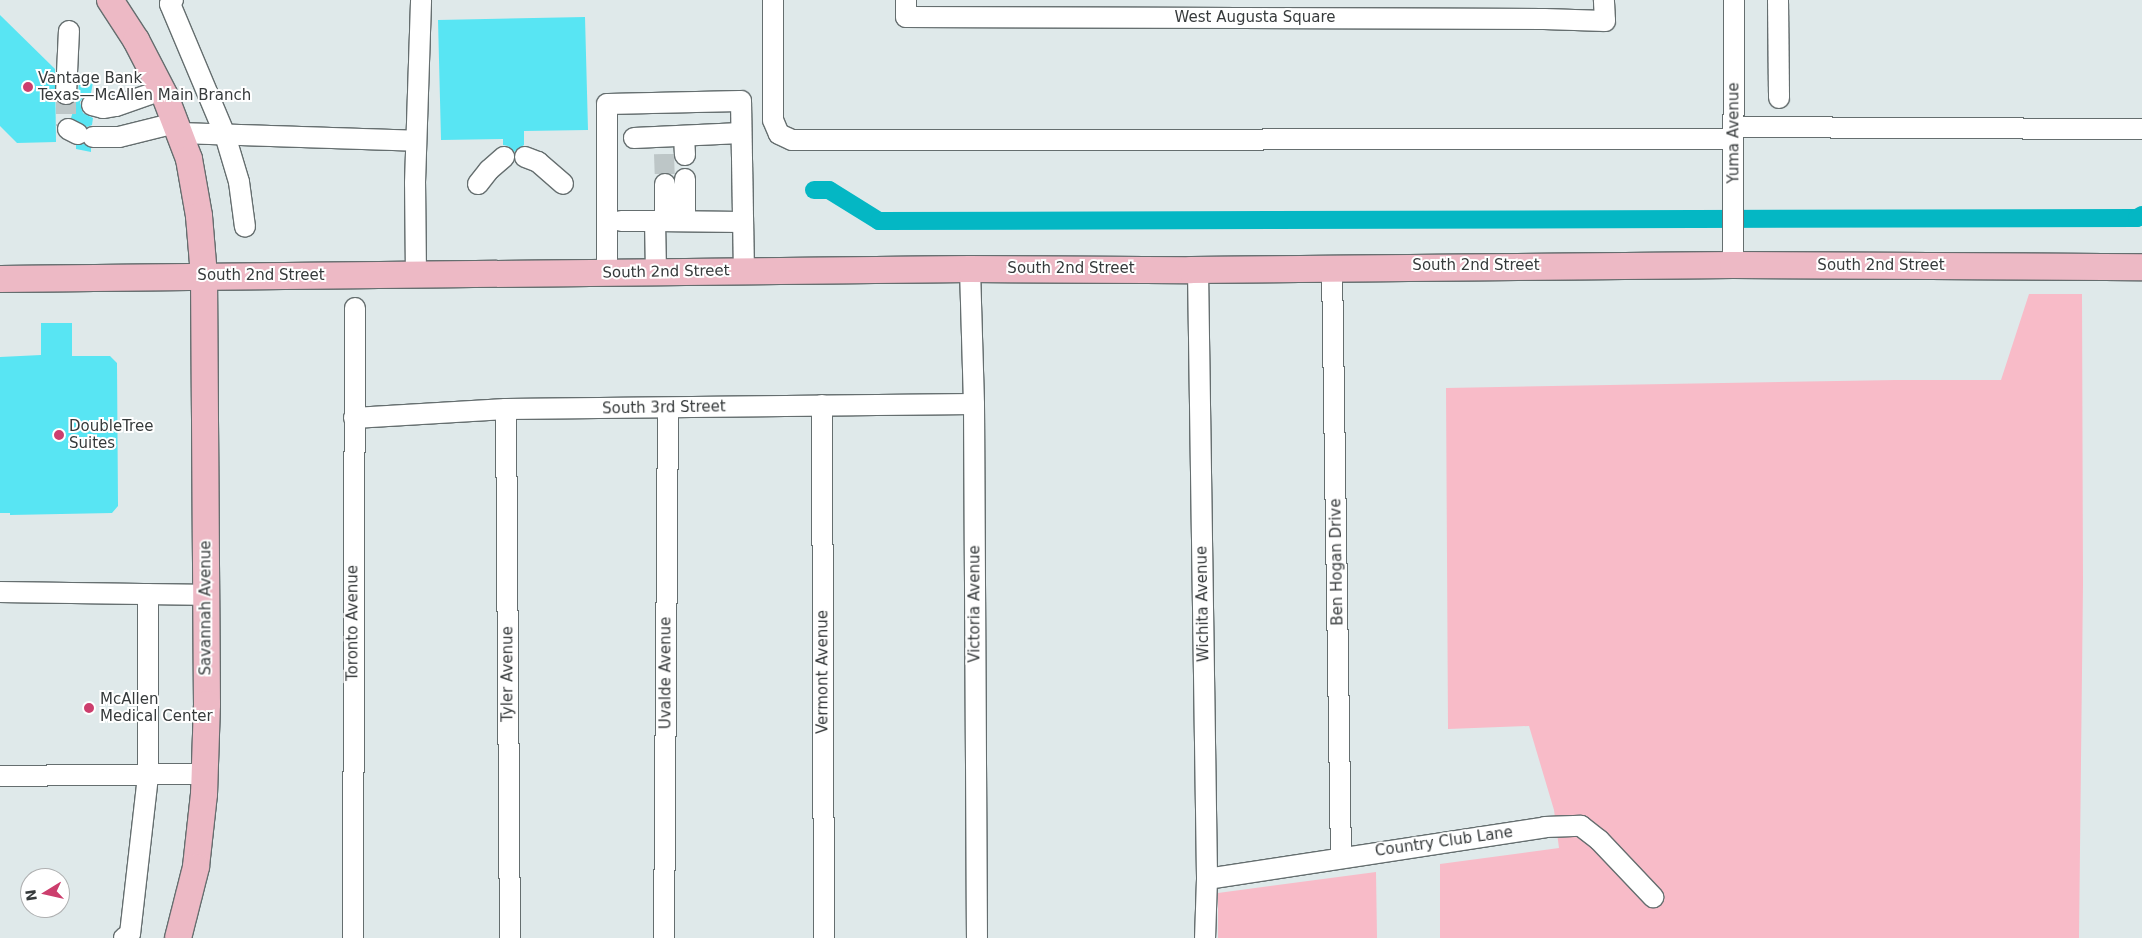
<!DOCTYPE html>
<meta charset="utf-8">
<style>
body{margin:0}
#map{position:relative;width:2142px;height:938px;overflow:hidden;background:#dfe9ea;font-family:"DejaVu Sans",sans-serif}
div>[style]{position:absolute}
.green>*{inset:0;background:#f8bbc8}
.canal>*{height:18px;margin:-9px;padding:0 9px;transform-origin:9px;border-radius:9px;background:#04b7c4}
.building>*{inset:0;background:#58e5f3}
.minor-tunnel>*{height:20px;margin-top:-10px;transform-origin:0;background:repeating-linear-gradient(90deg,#bdc6c7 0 20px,transparent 0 30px)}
.roads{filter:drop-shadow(1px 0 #656e6f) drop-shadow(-1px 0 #656e6f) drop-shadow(0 1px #656e6f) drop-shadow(0 -1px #656e6f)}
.minor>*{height:20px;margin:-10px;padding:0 10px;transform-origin:10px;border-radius:10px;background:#fff}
.major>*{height:26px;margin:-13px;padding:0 13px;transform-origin:13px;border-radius:13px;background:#edb9c5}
.dots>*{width:14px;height:14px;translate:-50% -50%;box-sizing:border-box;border:2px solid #fff;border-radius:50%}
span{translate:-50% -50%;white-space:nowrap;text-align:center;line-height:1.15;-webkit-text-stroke:4px #fff;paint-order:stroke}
.street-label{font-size:15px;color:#363a3b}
.poi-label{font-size:15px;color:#363a3b}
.left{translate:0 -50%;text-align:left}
.north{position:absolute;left:20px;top:868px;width:50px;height:50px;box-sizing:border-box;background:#fff;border:1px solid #afb0b1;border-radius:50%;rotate:261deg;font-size:14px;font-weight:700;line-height:20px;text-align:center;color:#363a3b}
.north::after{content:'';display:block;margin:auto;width:18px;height:22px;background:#cc3e6d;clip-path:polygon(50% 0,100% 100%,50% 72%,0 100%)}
</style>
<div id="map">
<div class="green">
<div style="clip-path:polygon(2029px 294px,2082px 294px,2083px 584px,2079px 938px,1440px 938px,1440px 864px,1559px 848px,1554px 810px,1529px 726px,1448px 729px,1446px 388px,1895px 380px,2001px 380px)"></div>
<div style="clip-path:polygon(1376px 872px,1377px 938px,1218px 938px,1218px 893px)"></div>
</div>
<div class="canal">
<div style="left:814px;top:190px;width:15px"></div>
<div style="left:829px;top:190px;width:59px;rotate:31.8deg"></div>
<div style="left:879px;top:221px;width:1258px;rotate:-0.14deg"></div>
<div style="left:2137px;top:218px;width:6px;rotate:-31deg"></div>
</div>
<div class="building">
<div style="clip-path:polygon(0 15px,55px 69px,56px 142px,17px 143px,0 126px)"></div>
<div style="clip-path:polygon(585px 17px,588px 130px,524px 131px,524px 145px,514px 152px,508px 146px,503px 145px,503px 139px,441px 140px,438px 20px)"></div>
<div style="clip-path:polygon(79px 80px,93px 83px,91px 93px,84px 96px,80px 102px,83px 113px,93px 118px,92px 125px,87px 127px,71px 118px,78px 95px)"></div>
<div style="clip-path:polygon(84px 144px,91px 148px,91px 152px,76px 149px,76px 145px)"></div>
<div style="clip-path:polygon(41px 323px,72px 323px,72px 356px,110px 356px,117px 363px,118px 506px,112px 513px,10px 515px,10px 513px,0 513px,0 357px,41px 355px)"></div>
</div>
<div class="minor-tunnel">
<div style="left:66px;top:94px;width:32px;rotate:90deg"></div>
<div style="left:66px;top:126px;width:4px;rotate:56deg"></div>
<div style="left:664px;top:154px;width:30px;rotate:88deg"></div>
</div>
<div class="roads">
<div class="minor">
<div style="left:173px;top:0;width:5px;rotate:127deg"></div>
<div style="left:170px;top:4px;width:142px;rotate:67.2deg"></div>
<div style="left:225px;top:135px;width:49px;rotate:73.4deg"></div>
<div style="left:239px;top:182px;width:45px;rotate:82.4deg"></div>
<div style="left:773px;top:0;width:120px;rotate:90deg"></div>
<div style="left:773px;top:120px;width:15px;rotate:67deg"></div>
<div style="left:779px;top:134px;width:14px;rotate:25deg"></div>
<div style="left:792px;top:140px;width:941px;rotate:-0.06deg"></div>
<div style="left:906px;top:0;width:17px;rotate:90deg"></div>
<div style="left:906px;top:17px;width:638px;rotate:0.18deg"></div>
<div style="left:1544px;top:19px;width:61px;rotate:1.9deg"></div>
<div style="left:1605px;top:21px;width:21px;rotate:-93deg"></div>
<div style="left:1778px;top:0;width:98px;rotate:89.4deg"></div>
<div style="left:66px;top:94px;width:63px;rotate:-87.3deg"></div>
<div style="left:92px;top:105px;width:11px;rotate:15deg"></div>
<div style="left:103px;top:108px;width:13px;rotate:-9deg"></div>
<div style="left:116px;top:106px;width:49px;rotate:-19.2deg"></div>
<div style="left:1734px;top:127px;width:408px;rotate:0.3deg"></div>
<div style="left:68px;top:129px;width:11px;rotate:27deg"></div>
<div style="left:179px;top:133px;width:237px;rotate:1.9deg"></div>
<div style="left:684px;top:136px;width:19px;rotate:87deg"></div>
<div style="left:93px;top:137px;width:26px"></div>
<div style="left:119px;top:137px;width:58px;rotate:-14deg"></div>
<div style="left:634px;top:138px;width:107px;rotate:-2.7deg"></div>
<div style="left:525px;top:157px;width:14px;rotate:21deg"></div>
<div style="left:538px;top:162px;width:33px;rotate:41deg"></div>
<div style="left:478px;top:184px;width:18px;rotate:-52deg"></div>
<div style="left:489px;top:170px;width:20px;rotate:-41deg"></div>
<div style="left:665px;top:184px;width:37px;rotate:90deg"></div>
<div style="left:621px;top:221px;width:34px"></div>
<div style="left:685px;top:221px;width:42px;rotate:-90deg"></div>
<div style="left:1733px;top:265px;width:265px;rotate:-89.8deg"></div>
<div style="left:1332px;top:267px;width:590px;rotate:89.13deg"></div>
<div style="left:970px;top:269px;width:135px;rotate:88.3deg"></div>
<div style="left:974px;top:404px;width:534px;rotate:89.68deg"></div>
<div style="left:1198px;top:270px;width:609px;rotate:89.15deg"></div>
<div style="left:1207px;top:879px;width:59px;rotate:91.9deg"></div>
<div style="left:656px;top:272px;width:51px;rotate:-91.1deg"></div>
<div style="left:655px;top:221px;width:88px;rotate:0.7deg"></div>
<div style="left:607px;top:273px;width:169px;rotate:-90deg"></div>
<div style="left:607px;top:104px;width:134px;rotate:-1.3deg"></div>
<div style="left:741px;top:101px;width:170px;rotate:89deg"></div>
<div style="left:416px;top:275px;width:92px;rotate:-90.6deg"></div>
<div style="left:415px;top:183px;width:183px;rotate:-88.1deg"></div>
<div style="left:822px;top:405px;width:533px;rotate:89.79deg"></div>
<div style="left:506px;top:409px;width:529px;rotate:89.57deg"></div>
<div style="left:354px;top:418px;width:152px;rotate:-3.4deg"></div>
<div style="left:506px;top:409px;width:468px;rotate:-0.6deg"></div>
<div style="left:0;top:592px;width:206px;rotate:0.8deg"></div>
<div style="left:0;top:776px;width:204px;rotate:-0.6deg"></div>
<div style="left:1207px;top:879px;width:342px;rotate:-8.7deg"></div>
<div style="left:1545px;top:827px;width:36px;rotate:-2deg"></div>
<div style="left:1581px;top:826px;width:23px;rotate:38deg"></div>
<div style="left:1599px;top:840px;width:79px;rotate:46.5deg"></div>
<div style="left:124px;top:938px;width:7px;rotate:-34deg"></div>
<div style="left:130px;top:934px;width:160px;rotate:-83.5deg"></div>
<div style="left:148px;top:775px;width:181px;rotate:-90deg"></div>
<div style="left:353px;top:938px;width:630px;rotate:-89.82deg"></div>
<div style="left:664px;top:938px;width:529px;rotate:-89.57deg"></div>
</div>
<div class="major">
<div style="left:110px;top:0;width:48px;rotate:57deg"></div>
<div style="left:136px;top:40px;width:63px;rotate:62.6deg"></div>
<div style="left:165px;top:96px;width:67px;rotate:69.1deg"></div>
<div style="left:189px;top:159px;width:58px;rotate:80deg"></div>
<div style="left:199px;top:216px;width:60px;rotate:85.2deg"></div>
<div style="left:204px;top:276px;width:428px;rotate:89.6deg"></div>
<div style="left:207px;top:704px;width:90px;rotate:91.9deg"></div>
<div style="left:204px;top:794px;width:73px;rotate:96.3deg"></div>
<div style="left:196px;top:867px;width:73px;rotate:104.2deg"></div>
<div style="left:0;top:279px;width:970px;rotate:-0.59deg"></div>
<div style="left:970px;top:269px;width:221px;rotate:0.3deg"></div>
<div style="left:1191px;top:270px;width:542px;rotate:-0.53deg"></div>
<div style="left:1733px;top:265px;width:409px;rotate:0.3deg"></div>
</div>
</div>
<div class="dots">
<div style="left:28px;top:87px;background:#cc3e6d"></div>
<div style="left:59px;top:435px;background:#cc3e6d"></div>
<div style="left:89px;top:708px;background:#cc3e6d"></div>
</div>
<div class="street-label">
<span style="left:1255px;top:18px">West Augusta Square</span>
<span style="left:1734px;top:133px;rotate:-90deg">Yuma Avenue</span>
<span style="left:1476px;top:266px">South 2nd Street</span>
<span style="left:1881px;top:266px">South 2nd Street</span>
<span style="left:1071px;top:269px">South 2nd Street</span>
<span style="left:666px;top:272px;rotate:-1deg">South 2nd Street</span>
<span style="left:261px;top:276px">South 2nd Street</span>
<span style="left:664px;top:408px;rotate:-1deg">South 3rd Street</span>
<span style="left:1337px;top:562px;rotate:-91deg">Ben Hogan Drive</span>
<span style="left:975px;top:604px;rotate:-90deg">Victoria Avenue</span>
<span style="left:1203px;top:604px;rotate:-91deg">Wichita Avenue</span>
<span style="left:206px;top:608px;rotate:-90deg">Savannah Avenue</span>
<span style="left:353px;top:623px;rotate:-90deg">Toronto Avenue</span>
<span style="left:823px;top:672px;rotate:-90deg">Vermont Avenue</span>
<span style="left:666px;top:673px;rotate:-90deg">Uvalde Avenue</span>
<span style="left:508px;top:674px;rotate:-90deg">Tyler Avenue</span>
<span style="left:1444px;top:842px;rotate:-8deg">Country Club Lane</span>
</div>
<div class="poi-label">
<span class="left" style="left:38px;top:87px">Vantage Bank<br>Texas—McAllen Main Branch</span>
<span class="left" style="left:69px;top:435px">DoubleTree<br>Suites</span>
<span class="left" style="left:100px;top:708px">McAllen<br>Medical Center</span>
</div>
<div class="north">N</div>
</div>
